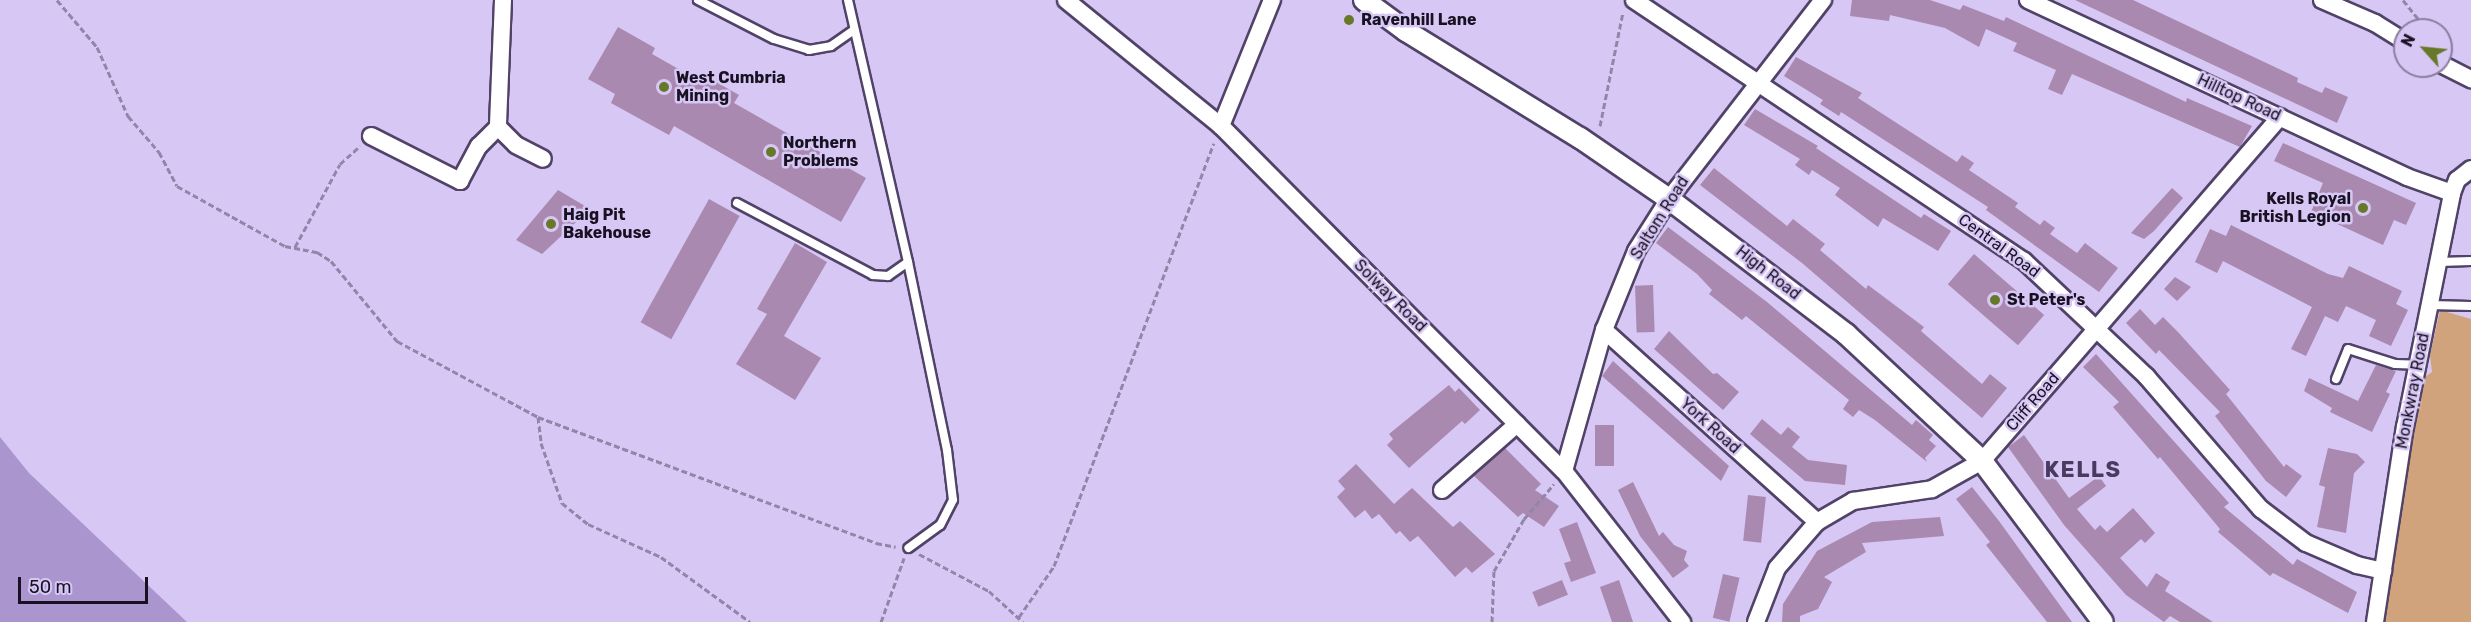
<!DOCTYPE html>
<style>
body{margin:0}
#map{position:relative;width:2471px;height:622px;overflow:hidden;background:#d7c7f5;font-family:Rubik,sans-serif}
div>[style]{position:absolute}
.green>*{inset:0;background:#d0a37d}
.water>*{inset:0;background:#aa95ce}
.building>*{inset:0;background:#a989af;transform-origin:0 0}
.path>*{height:3px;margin-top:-1.5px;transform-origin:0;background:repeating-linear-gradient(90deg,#9285a8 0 6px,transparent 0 9px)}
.roads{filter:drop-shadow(2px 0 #514268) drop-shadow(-2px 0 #514268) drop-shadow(0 2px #514268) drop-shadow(0 -2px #514268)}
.service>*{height:8px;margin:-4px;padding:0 4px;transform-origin:4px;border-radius:4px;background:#fff}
.minor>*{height:16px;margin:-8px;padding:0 8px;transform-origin:8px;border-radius:8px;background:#fff}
.tertiary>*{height:20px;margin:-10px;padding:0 10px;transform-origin:10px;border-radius:10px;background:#fff}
.dots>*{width:16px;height:16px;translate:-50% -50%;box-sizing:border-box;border:3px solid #d7c7f5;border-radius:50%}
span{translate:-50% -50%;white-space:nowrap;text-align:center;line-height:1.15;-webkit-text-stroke:5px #d7c7f5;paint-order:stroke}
.poi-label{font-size:16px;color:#171121;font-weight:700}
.left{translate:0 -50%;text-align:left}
.right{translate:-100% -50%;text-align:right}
.street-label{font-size:16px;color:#171121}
.district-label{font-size:22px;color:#493a60;font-weight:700;letter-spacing:1.5px}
.north{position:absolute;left:2393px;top:18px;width:60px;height:60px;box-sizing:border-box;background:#d7c7f5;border:2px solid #8a7ea0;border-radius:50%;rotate:297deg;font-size:16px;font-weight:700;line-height:24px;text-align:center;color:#171121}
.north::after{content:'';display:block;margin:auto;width:21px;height:27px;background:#677929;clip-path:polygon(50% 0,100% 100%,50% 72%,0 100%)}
.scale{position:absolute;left:18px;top:577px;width:130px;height:27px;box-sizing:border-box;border:3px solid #171121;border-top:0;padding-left:8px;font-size:18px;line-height:21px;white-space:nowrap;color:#171121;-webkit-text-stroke:4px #d7c7f5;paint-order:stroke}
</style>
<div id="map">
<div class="green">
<div style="clip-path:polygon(2440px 310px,2471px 319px,2471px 622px,2383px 622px,2415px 427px,2426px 376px,2432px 372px,2430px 356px)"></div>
</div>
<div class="water">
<div style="clip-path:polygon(0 437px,29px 473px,187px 622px,0 622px)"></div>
</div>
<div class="building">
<div style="clip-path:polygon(1852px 0,1930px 0,1960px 10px,1963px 5px,2004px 21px,2006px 17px,2186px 102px,2187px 98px,2252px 126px,2240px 147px,2072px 74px,2062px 95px,2048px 89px,2056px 70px,2013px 51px,2017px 43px,1986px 29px,1979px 47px,1945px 28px,1890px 15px,1889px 21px,1850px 16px)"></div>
<div style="clip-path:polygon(2075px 0,2133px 0,2298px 78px,2297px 82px,2322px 93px,2325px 87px,2348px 97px,2337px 123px)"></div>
<div style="clip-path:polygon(618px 27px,655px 48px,652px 54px,698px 80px,702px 74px,739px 95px,734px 103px,866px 178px,841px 222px,674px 126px,669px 135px,611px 103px,615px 94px,588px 79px)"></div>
<div style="clip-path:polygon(1796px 57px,1862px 93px,1858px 98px,1957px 162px,1962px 155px,1974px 163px,1969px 170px,2018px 203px,2015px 207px,2040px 225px,2044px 220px,2055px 228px,2050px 234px,2077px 253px,2085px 243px,2118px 268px,2099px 292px,1986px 210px,1988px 207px,1841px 112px,1839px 116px,1820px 104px,1823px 100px,1784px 76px)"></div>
<div style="clip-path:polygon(1755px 109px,1818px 146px,1816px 148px,1921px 218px,1924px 214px,1951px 231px,1938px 251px,1883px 218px,1878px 227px,1835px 195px,1840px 188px,1812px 170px,1809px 175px,1795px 165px,1800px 159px,1744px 125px)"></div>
<div style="clip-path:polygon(2283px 143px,2416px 203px,2406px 225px,2394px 220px,2383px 245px,2311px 212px,2323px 183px,2274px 161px)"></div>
<div style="clip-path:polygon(1714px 168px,1787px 226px,1793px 219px,1825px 244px,1820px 250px,1866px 289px,1868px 285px,1924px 327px,1921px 331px,1982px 384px,1990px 374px,2007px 388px,1982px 418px,1802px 263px,1700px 185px)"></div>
<div style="clip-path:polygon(2172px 188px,2183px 198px,2154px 231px,2144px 239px,2131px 233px)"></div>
<div style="clip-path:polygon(558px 190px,590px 209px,542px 254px,516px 240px)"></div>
<div style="left:709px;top:199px;width:35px;height:141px;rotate:29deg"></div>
<div style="clip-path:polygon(2231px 225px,2328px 274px,2343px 278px,2349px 266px,2402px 291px,2396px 304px,2408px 310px,2391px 346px,2369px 336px,2376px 320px,2346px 306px,2338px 322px,2325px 316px,2306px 356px,2291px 349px,2312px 307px,2223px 261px,2217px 273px,2195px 262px,2210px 229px,2226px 236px)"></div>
<div style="clip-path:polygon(1668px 227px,1767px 302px,1912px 425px,1916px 420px,1933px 435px,1929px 440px,1936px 446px,1925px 458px,1927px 462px,1875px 420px,1859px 410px,1853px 417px,1843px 409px,1849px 400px,1746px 316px,1742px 320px,1709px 294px,1712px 290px,1697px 274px,1656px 243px)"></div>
<div style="clip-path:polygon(795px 243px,827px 262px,784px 336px,821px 358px,795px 400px,736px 364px,767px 314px,757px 309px)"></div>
<div style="left:1974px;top:254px;width:93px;height:40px;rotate:41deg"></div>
<div style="clip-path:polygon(2175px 277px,2191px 287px,2177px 301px,2164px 289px)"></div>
<div style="left:1653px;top:285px;width:47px;height:18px;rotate:88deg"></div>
<div style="clip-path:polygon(2140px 309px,2155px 325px,2163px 317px,2178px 332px,2230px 390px,2226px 394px,2284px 467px,2286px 464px,2302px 476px,2286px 497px,2266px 481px,2215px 416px,2220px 412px,2159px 350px,2156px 354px,2126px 323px)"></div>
<div style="clip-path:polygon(1669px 331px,1713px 374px,1717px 373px,1739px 392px,1723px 410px,1654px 349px)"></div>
<div style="clip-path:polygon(2096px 354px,2229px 503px,2224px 507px,2293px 565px,2297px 559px,2357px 592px,2348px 613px,2273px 573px,2270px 576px,2218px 532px,2220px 529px,2160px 457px,2158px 459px,2113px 407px,2119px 402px,2083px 367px)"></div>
<div style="clip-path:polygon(1613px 361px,1729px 466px,1721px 481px,1602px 376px)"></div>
<div style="clip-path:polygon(2376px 365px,2396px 371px,2386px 392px,2390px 394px,2372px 432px,2330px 412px,2332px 408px,2304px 391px,2309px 378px,2358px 401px)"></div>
<div style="clip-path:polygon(1449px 385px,1455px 392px,1459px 388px,1480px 410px,1465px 424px,1462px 421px,1409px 468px,1387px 445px,1393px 439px,1389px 434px)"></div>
<div style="clip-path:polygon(1762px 419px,1781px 435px,1788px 427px,1800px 437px,1792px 447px,1808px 460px,1847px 465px,1845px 485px,1805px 481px,1750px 434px)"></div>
<div style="left:1595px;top:425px;width:19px;height:41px"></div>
<div style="clip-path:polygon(2024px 435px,2069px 498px,2099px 476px,2106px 486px,2077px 509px,2095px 530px,2100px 525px,2107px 532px,2133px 508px,2155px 533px,2145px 543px,2141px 539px,2120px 558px,2147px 587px,2156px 573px,2170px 582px,2165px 591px,2213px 622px,2180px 622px,2170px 616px,2164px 622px,2126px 595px,2064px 525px,2008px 447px)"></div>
<div style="clip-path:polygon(1505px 448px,1541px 484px,1535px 490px,1559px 506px,1544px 527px,1523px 513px,1518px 517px,1474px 476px)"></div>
<div style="clip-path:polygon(2328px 448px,2357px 454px,2365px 462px,2354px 473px,2346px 533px,2317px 527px,2325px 487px,2319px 485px)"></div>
<div style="clip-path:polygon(1356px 464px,1394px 504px,1412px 488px,1453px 527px,1460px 521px,1495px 554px,1472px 573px,1466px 567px,1455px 577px,1418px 536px,1410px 542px,1400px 531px,1396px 534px,1379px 514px,1372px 519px,1365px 510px,1355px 518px,1337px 497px,1345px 489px,1338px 481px)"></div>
<div style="clip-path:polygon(1633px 482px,1659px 536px,1663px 532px,1674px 545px,1687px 551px,1684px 560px,1689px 566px,1673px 578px,1640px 536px,1618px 490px)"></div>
<div style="clip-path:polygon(1972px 487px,1999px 521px,2072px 622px,2047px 622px,1986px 545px,1990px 542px,1956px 499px)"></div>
<div style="left:1748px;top:495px;width:18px;height:46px;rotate:6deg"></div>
<div style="clip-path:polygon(1940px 517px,1944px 536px,1862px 543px,1866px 552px,1824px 577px,1832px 582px,1818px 609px,1800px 616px,1800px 622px,1782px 622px,1783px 604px,1817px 551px,1872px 522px)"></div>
<div style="clip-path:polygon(1577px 522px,1596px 573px,1571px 582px,1564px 563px,1571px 561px,1559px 529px)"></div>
<div style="left:1723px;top:574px;width:17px;height:45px;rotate:13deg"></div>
<div style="left:1562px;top:580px;width:16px;height:32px;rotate:68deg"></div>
<div style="clip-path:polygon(1619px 580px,1633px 622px,1612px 622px,1600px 587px)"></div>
</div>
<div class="path">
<div style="left:57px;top:0;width:62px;rotate:49.6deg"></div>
<div style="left:97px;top:47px;width:76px;rotate:65.8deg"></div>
<div style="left:128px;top:116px;width:48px;rotate:49.3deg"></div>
<div style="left:159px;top:152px;width:38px;rotate:62deg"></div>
<div style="left:177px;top:186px;width:124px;rotate:29.1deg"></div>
<div style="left:285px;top:246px;width:33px;rotate:11deg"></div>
<div style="left:317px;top:252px;width:17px;rotate:33deg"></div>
<div style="left:331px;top:261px;width:104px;rotate:50.5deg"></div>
<div style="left:397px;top:341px;width:160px;rotate:28.3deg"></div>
<div style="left:538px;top:417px;width:361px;rotate:20.4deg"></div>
<div style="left:876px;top:543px;width:20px;rotate:11deg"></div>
<div style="left:2403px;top:0;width:38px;rotate:51deg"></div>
<div style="left:1600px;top:126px;width:116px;rotate:-78.6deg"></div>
<div style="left:295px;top:247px;width:94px;rotate:-61.5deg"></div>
<div style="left:340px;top:164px;width:27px;rotate:-42deg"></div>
<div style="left:538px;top:417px;width:26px;rotate:83deg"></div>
<div style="left:541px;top:443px;width:64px;rotate:70.7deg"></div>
<div style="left:562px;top:503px;width:33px;rotate:39deg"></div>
<div style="left:588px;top:524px;width:80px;rotate:24.3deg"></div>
<div style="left:661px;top:557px;width:110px;rotate:36.1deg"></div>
<div style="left:919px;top:554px;width:79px;rotate:27.9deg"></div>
<div style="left:989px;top:591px;width:46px;rotate:42.4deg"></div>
<div style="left:1019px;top:617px;width:62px;rotate:-55.5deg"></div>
<div style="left:1054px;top:566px;width:452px;rotate:-69.3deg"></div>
<div style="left:881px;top:622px;width:68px;rotate:-70.2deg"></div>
<div style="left:1492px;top:622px;width:51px;rotate:-87.8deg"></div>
<div style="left:1494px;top:571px;width:60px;rotate:-60deg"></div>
<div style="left:1524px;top:519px;width:46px;rotate:-49.4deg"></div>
</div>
<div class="roads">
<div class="service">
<div style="left:698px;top:0;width:85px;rotate:27.2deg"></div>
<div style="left:774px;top:39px;width:37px;rotate:17deg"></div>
<div style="left:809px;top:50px;width:22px;rotate:-10deg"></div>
<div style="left:831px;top:46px;width:28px;rotate:-35deg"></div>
<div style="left:848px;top:0;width:269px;rotate:77.1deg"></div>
<div style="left:908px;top:262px;width:192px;rotate:78.3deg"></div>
<div style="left:947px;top:450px;width:50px;rotate:83.2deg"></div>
<div style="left:953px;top:500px;width:28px;rotate:117deg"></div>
<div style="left:940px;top:525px;width:39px;rotate:144deg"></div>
<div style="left:737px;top:203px;width:154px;rotate:27.9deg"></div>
<div style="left:873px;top:275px;width:15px;rotate:4deg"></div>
<div style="left:888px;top:276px;width:24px;rotate:-35deg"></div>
<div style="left:2439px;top:262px;width:32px;rotate:-2deg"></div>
<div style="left:2430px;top:305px;width:41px;rotate:1.4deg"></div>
<div style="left:2336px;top:379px;width:32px;rotate:-68deg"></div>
<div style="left:2348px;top:349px;width:49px;rotate:17.7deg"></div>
<div style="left:2395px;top:364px;width:23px;rotate:2deg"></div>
</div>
<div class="minor">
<div style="left:503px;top:0;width:127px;rotate:92.3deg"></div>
<div style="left:498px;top:127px;width:25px;rotate:45deg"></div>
<div style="left:516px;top:145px;width:30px;rotate:27deg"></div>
<div style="left:1066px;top:0;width:200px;rotate:39.1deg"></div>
<div style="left:1221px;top:126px;width:486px;rotate:45.2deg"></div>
<div style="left:1564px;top:471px;width:192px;rotate:52deg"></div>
<div style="left:1634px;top:0;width:469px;rotate:33.8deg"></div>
<div style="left:2024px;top:261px;width:168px;rotate:43.3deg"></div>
<div style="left:2146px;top:376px;width:176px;rotate:49.2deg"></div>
<div style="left:2261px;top:509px;width:56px;rotate:37.1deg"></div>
<div style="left:2306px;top:543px;width:56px;rotate:23.3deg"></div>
<div style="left:2357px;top:565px;width:27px;rotate:13deg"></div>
<div style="left:2028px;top:0;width:418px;rotate:25deg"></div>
<div style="left:2407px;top:177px;width:48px;rotate:19.6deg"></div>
<div style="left:2322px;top:0;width:58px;rotate:23.5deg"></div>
<div style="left:2375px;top:23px;width:36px;rotate:32deg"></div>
<div style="left:2441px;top:64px;width:34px;rotate:27deg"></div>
<div style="left:1221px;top:126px;width:136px;rotate:-68deg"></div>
<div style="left:371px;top:136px;width:100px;rotate:26.8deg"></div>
<div style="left:460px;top:181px;width:40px;rotate:-62deg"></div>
<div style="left:479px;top:146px;width:27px;rotate:-45deg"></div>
<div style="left:1604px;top:330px;width:287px;rotate:42deg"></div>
<div style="left:1564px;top:471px;width:147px;rotate:-74.2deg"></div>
<div style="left:1604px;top:330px;width:85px;rotate:-67.9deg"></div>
<div style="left:1636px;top:251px;width:62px;rotate:-57.6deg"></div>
<div style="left:1669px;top:199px;width:252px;rotate:-52.3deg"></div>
<div style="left:1442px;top:490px;width:100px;rotate:-41.3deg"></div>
<div style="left:1756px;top:622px;width:58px;rotate:-68.7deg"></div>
<div style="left:1777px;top:568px;width:61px;rotate:-49deg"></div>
<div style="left:1817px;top:522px;width:42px;rotate:-30.3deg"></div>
<div style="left:1853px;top:501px;width:80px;rotate:-8.6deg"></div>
<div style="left:1932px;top:489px;width:57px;rotate:-29.2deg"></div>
<div style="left:1982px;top:461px;width:455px;rotate:-49.1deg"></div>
<div style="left:2375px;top:622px;width:197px;rotate:-81.3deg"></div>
<div style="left:2405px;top:427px;width:239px;rotate:-78.6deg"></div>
<div style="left:2452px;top:193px;width:14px;rotate:-69deg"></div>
<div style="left:2457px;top:180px;width:18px;rotate:-38deg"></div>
</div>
<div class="tertiary">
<div style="left:1364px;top:0;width:52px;rotate:36.4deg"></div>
<div style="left:1406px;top:31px;width:204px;rotate:31.6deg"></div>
<div style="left:1580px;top:138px;width:108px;rotate:34.4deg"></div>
<div style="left:1669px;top:199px;width:223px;rotate:37.3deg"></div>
<div style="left:1846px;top:334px;width:186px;rotate:43deg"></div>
<div style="left:1982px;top:461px;width:201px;rotate:53.1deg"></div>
</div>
</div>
<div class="dots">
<div style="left:1349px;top:20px;background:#677929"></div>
<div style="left:664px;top:87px;background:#677929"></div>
<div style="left:771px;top:152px;background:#677929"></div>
<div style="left:2363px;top:208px;background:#677929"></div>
<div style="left:551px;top:224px;background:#677929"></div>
<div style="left:1995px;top:300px;background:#677929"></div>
</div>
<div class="poi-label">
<span class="left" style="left:1361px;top:20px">Ravenhill Lane</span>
<span class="left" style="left:676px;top:87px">West Cumbria<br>Mining</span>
<span class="left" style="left:783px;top:152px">Northern<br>Problems</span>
<span class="right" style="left:2351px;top:208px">Kells Royal<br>British Legion</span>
<span class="left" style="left:563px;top:224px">Haig Pit<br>Bakehouse</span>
<span class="left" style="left:2007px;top:300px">St Peter's</span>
</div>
<div class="street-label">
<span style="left:2239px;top:98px;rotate:25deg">Hilltop Road</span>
<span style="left:1660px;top:218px;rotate:-58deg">Saltom Road</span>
<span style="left:1999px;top:246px;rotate:36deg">Central Road</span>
<span style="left:1768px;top:273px;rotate:38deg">High Road</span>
<span style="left:1390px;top:296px;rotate:45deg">Solway Road</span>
<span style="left:2413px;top:391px;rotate:-79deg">Monkwray Road</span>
<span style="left:2033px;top:402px;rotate:-49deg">Cliff Road</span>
<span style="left:1710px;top:426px;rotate:42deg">York Road</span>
</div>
<div class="district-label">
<span style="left:2083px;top:470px">KELLS</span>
</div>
<div class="north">N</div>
<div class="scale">50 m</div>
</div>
